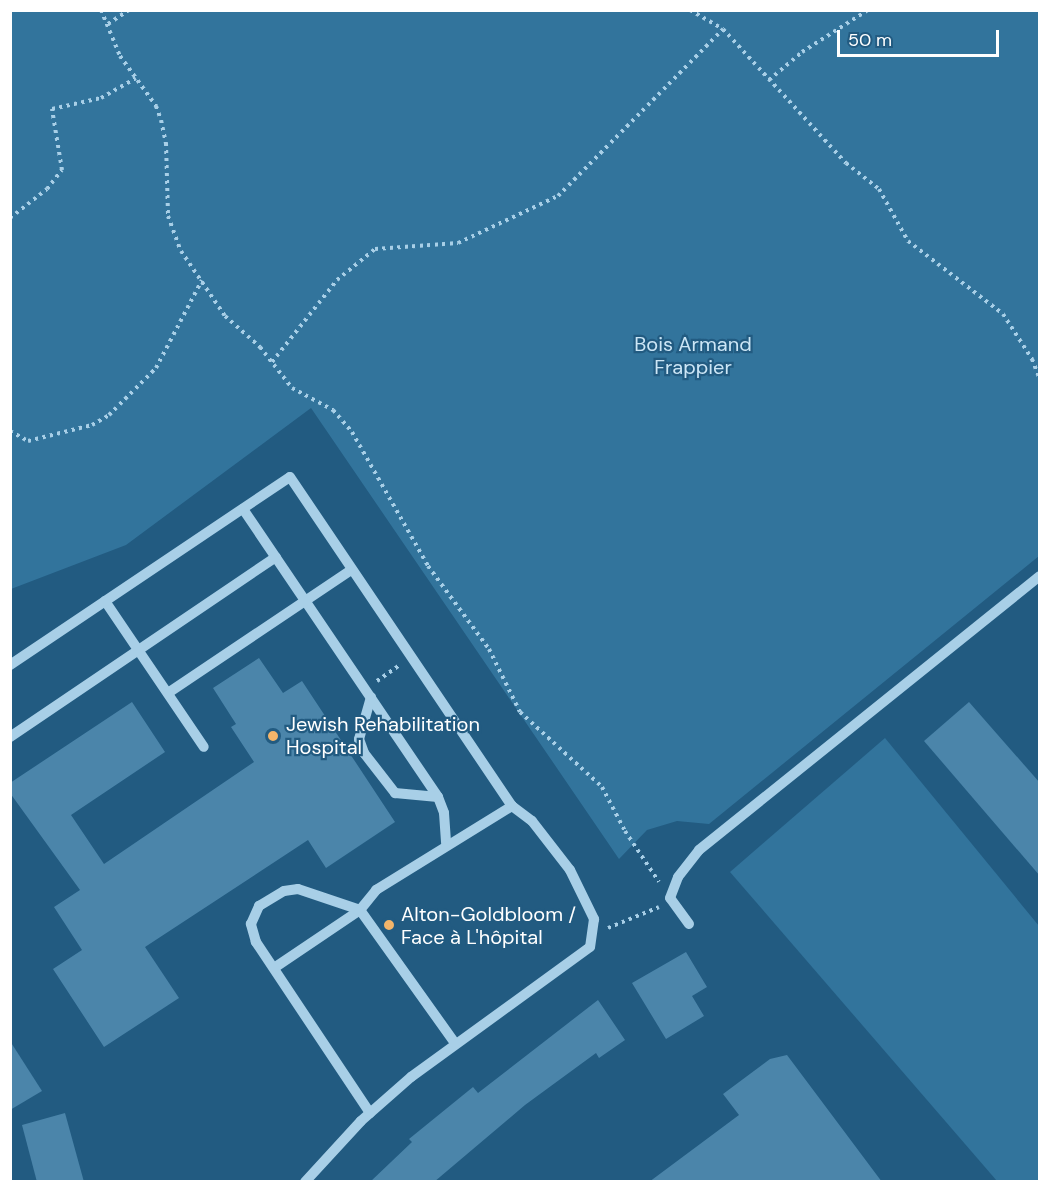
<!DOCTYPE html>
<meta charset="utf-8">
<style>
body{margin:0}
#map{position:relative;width:1050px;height:1192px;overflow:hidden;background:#225b81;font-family:"DM Sans",sans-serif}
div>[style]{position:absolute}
.green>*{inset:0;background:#32749c}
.building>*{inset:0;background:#4b85aa}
.path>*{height:4px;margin-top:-2px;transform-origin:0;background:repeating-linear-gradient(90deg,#a8cfe7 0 3px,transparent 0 7.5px)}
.minor>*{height:10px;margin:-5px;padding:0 5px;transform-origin:5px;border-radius:5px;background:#a8cfe7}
.dots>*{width:16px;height:16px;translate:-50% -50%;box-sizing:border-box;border:3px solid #225b81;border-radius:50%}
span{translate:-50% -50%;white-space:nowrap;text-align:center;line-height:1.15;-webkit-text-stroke:4.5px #225b81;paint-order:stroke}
.park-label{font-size:20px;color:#cce6f6}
.poi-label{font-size:20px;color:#fff}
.left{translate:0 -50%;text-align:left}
.frame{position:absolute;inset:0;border:12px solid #fff;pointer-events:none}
.scale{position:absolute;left:837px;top:30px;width:162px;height:27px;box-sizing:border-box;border:3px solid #fff;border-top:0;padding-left:8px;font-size:18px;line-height:21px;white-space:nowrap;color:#fff;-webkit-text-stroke:4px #225b81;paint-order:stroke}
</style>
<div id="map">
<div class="green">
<div style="clip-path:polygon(11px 10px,1039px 11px,1039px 556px,709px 824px,677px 821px,647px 830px,619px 859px,311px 408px,126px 545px,11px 589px)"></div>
<div style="clip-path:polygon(885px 738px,1039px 926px,1039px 1181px,997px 1181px,730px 872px)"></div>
</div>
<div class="building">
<div style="clip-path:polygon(259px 658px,283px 693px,302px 681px,395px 822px,326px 868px,308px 840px,145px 947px,179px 998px,104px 1047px,53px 969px,82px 950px,54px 907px,80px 890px,10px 793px,10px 783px,132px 702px,165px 752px,71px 815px,104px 864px,254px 762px,231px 727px,236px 724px,213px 688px)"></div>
<div style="clip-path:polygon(969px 702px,1040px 783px,1040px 876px,924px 741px)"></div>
<div style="clip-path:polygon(686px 952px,707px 987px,692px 996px,704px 1016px,666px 1039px,632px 983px)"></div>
<div style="clip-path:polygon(598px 1000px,625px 1040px,599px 1058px,596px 1053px,525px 1105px,434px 1182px,370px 1182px,412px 1142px,409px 1139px,473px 1087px,478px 1093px)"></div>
<div style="clip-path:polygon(10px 1041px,42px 1091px,10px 1110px)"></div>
<div style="clip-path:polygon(787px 1055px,882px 1182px,649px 1182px,739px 1115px,723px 1094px,770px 1059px)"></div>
<div style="clip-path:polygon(65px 1113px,84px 1182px,37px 1182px,22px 1125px)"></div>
</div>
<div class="path">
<div style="left:101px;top:10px;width:50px;rotate:67.6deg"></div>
<div style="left:120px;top:56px;width:62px;rotate:54.2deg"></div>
<div style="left:156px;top:106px;width:15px;rotate:70deg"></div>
<div style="left:161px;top:120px;width:24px;rotate:78deg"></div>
<div style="left:166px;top:143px;width:73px;rotate:88.4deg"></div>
<div style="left:168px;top:216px;width:37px;rotate:70deg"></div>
<div style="left:181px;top:251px;width:78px;rotate:55.9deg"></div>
<div style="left:225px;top:316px;width:47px;rotate:41.5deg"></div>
<div style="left:260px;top:347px;width:52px;rotate:52deg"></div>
<div style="left:292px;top:388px;width:47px;rotate:28.2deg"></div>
<div style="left:333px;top:410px;width:29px;rotate:49deg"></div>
<div style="left:352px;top:432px;width:154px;rotate:60.4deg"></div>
<div style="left:428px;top:566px;width:103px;rotate:53.7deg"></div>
<div style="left:489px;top:649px;width:70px;rotate:63.8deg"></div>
<div style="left:520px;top:712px;width:111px;rotate:42.4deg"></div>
<div style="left:602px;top:787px;width:50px;rotate:62.4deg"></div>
<div style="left:625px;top:831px;width:61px;rotate:56.3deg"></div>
<div style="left:690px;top:10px;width:38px;rotate:30deg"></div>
<div style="left:723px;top:29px;width:182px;rotate:47.5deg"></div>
<div style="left:846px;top:163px;width:42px;rotate:38.2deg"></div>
<div style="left:879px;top:189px;width:60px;rotate:60.9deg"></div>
<div style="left:908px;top:241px;width:120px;rotate:37.5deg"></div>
<div style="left:1003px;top:314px;width:54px;rotate:57.2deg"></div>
<div style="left:1032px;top:359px;width:22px;rotate:69deg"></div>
<div style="left:108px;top:24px;width:25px;rotate:-34deg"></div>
<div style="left:769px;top:80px;width:43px;rotate:-40.3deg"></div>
<div style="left:802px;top:52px;width:78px;rotate:-32.5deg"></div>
<div style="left:10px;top:218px;width:47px;rotate:-38.1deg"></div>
<div style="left:47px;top:189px;width:24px;rotate:-52deg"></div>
<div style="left:62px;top:170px;width:62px;rotate:-99.3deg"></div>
<div style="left:52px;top:109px;width:50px;rotate:-12.7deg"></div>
<div style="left:101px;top:98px;width:40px;rotate:-29.7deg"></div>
<div style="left:272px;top:362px;width:105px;rotate:-51.6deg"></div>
<div style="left:337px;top:280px;width:49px;rotate:-39.2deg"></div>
<div style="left:375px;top:249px;width:83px;rotate:-4.1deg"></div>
<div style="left:458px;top:243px;width:110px;rotate:-25.2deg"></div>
<div style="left:558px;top:196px;width:235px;rotate:-45.3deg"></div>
<div style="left:10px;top:431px;width:21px;rotate:29deg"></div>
<div style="left:28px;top:441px;width:66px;rotate:-14deg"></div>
<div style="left:92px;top:425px;width:20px;rotate:-30deg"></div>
<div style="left:109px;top:415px;width:66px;rotate:-45deg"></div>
<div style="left:156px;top:368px;width:99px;rotate:-62.4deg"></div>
<div style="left:377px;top:681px;width:28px;rotate:-35deg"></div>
<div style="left:608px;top:928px;width:55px;rotate:-22.4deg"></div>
</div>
<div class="minor">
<div style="left:243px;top:509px;width:348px;rotate:55.9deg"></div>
<div style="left:438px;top:797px;width:17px;rotate:69deg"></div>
<div style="left:444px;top:813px;width:30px;rotate:86deg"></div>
<div style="left:105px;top:601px;width:176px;rotate:55.9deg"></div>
<div style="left:10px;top:665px;width:337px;rotate:-33.9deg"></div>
<div style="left:290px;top:477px;width:397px;rotate:56deg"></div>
<div style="left:168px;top:693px;width:220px;rotate:-33.9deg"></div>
<div style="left:371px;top:697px;width:44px;rotate:105.9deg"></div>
<div style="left:359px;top:739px;width:15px;rotate:70deg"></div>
<div style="left:364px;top:753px;width:51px;rotate:52.2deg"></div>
<div style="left:395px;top:793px;width:43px;rotate:5.3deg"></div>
<div style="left:10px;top:737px;width:321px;rotate:-34.1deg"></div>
<div style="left:689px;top:924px;width:32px;rotate:-126deg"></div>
<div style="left:670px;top:898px;width:22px;rotate:-69deg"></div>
<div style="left:678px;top:877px;width:34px;rotate:-52deg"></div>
<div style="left:699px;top:850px;width:437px;rotate:-38.8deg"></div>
<div style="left:274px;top:968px;width:104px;rotate:-34deg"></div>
<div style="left:360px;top:910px;width:26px;rotate:-51deg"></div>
<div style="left:376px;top:890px;width:160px;rotate:-31.7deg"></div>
<div style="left:512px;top:806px;width:25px;rotate:37deg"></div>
<div style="left:532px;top:821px;width:62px;rotate:52.2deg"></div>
<div style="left:570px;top:870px;width:55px;rotate:63.9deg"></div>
<div style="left:594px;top:919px;width:28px;rotate:98deg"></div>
<div style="left:590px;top:947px;width:221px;rotate:144deg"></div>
<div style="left:411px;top:1077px;width:67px;rotate:138.7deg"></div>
<div style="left:361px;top:1121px;width:83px;rotate:132.6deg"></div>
<div style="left:370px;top:1113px;width:206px;rotate:-123.7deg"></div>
<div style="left:256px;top:942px;width:19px;rotate:-106deg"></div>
<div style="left:251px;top:924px;width:20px;rotate:-66deg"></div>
<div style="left:259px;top:906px;width:29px;rotate:-31deg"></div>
<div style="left:284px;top:891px;width:14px;rotate:-8deg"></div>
<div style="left:298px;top:889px;width:65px;rotate:18.7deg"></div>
<div style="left:360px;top:910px;width:162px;rotate:54.5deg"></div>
</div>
<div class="dots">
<div style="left:273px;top:736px;background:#f3b56a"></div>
<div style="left:389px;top:925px;background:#f3b56a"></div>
</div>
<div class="park-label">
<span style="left:693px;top:356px">Bois Armand<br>Frappier</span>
</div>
<div class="poi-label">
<span class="left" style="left:286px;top:736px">Jewish Rehabilitation<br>Hospital</span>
<span class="left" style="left:401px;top:926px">Alton-Goldbloom /<br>Face à L'hôpital</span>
</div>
<div class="frame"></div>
<div class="scale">50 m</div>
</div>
